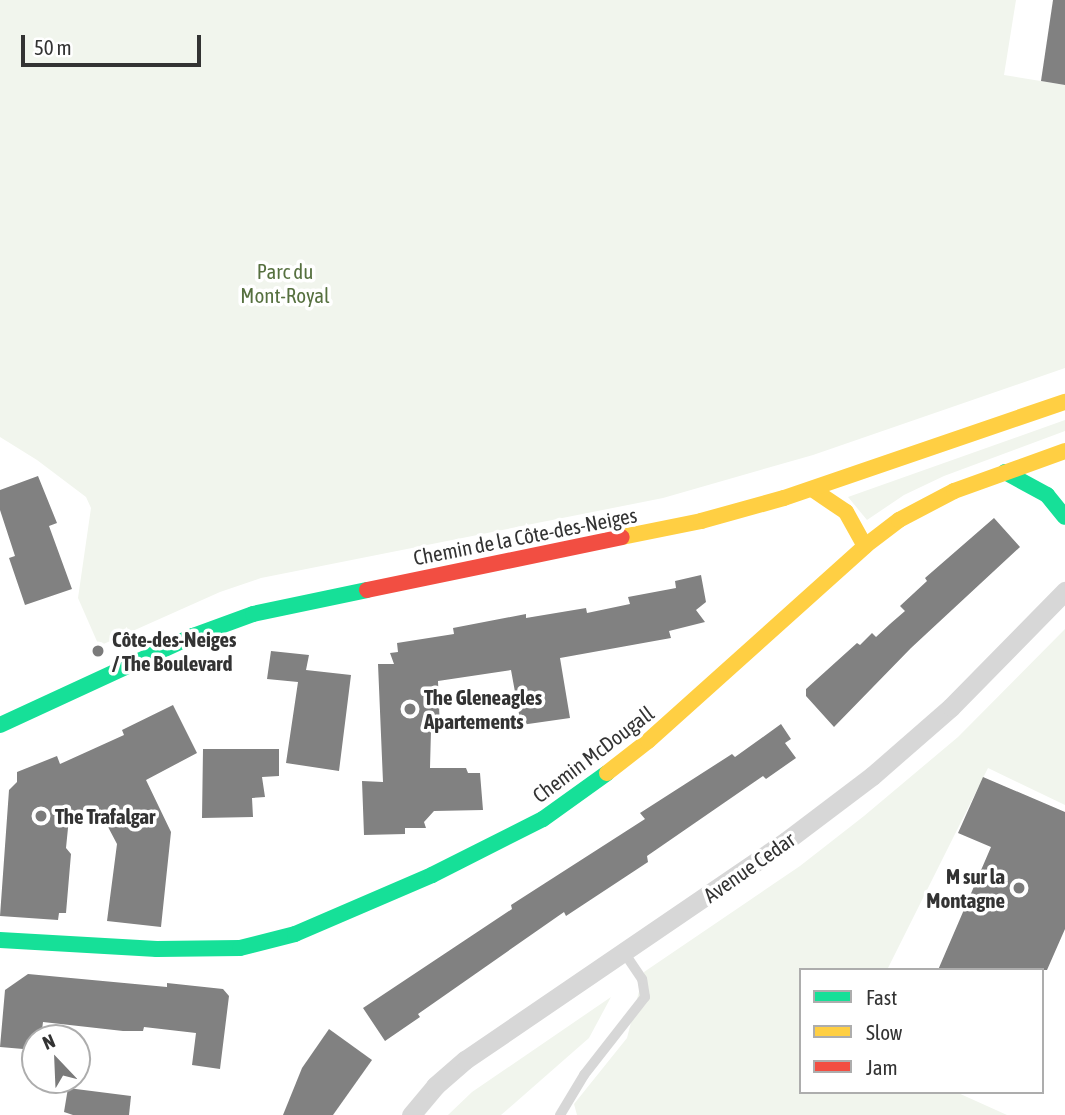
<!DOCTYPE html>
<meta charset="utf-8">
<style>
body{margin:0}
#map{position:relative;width:1065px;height:1115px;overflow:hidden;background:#fff;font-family:"Asap Condensed",sans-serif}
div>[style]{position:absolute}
.green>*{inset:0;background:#f1f5ed}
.building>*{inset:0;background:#818181}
.lane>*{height:10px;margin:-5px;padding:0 5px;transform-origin:5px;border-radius:5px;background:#d7d7d7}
.street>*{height:19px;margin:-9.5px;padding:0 9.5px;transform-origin:9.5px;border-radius:9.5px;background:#d7d7d7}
.fast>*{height:16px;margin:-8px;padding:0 8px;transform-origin:8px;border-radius:8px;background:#16e098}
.slow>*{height:16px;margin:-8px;padding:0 8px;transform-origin:8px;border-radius:8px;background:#ffcf43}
.jam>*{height:16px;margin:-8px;padding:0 8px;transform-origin:8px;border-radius:8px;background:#f24e42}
.dots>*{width:19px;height:19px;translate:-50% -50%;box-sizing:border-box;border:4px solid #fff;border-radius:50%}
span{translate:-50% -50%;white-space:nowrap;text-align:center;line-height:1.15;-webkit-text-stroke:7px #fff;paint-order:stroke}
.park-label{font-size:21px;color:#56703f}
.street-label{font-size:21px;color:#333}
.poi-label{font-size:21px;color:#333;font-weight:700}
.left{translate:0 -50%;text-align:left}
.right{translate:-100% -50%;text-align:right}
.legend{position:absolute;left:799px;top:968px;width:245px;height:126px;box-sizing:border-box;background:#fff;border:2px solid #adadad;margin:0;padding:9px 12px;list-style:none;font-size:21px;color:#333}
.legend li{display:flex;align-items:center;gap:14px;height:35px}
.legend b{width:35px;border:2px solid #adadad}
.north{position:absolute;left:21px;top:1024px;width:70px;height:70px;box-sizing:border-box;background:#fff;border:2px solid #adadad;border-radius:50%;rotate:337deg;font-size:19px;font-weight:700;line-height:28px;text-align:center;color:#333}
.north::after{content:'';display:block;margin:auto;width:24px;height:32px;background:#7a7a7a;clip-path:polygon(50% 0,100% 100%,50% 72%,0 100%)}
.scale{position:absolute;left:21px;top:35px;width:180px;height:32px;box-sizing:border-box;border:4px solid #333;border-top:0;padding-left:9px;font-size:21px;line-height:24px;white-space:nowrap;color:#333;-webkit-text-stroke:5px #fff;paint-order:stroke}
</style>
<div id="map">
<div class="green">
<div style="clip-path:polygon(0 0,1016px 0,1004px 75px,1065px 85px,1065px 368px,813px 455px,663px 498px,261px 578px,220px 592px,99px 646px,78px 598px,91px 508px,86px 497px,37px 460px,0 437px)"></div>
<div style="clip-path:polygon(1065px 420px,1065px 431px,944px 476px,904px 495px,867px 520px,848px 497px)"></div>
<div style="clip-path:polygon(1065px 629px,1065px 805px,988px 768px,887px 970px,801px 970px,801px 1092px,956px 1092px,1007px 1115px,577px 1115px,574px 1104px,627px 1038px,644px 972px,800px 866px,864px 816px,958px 737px)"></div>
<div style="clip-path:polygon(611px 997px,589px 1038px,501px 1115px,448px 1115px,472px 1092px)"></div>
</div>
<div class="building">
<div style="clip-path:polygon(1053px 0,1065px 0,1065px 85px,1041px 81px)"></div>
<div style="clip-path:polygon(38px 476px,57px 523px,49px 526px,72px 589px,25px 605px,9px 558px,15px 556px,0 510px,0 490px)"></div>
<div style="clip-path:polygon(994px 518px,1020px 547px,911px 648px,834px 727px,806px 696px,806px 689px,857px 643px,860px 645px,872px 633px,876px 637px,890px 624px,905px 611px,900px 606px,927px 581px,925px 578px)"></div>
<div style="clip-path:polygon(701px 575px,706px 602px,696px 610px,705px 622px,669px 631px,671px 638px,560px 658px,570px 718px,521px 725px,511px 670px,438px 681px,440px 729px,431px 730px,430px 768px,466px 768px,468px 773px,480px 773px,483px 810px,434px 811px,424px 822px,426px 828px,405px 828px,405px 834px,364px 835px,362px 781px,383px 782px,378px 664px,394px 664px,390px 653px,398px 652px,397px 643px,454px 634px,453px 628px,526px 614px,526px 618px,586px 608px,587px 613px,630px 604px,628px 597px,676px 588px,675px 581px)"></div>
<div style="clip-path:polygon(271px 651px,309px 655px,306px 670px,351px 675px,339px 771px,286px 763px,298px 682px,267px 679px)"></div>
<div style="clip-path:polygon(173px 705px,197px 753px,146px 780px,171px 832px,161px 927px,107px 921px,117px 844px,97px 806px,69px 818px,66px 848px,71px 854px,66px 913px,59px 913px,58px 920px,0 916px,9px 790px,17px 782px,17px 772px,57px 756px,60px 764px,124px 735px,122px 730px)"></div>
<div style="clip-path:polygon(781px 724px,791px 739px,785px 743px,796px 758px,766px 779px,763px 776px,647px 856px,648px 862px,566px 916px,564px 912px,418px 1014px,420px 1017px,385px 1041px,363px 1008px,512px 909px,511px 905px,645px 819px,640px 813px,732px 754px,735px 757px)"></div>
<div style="clip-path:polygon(203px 749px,279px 749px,279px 776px,262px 777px,265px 797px,252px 798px,253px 817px,202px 818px)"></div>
<div style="clip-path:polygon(983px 777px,1065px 812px,1065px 929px,1047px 970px,938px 970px,991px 847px,958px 833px)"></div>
<div style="clip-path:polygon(28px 974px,167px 987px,167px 983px,223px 989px,229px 996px,220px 1069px,192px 1065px,196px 1033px,144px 1027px,143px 1031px,123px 1031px,43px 1022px,41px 1038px,35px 1038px,35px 1050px,0 1047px,5px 990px)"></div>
<div style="clip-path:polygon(329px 1029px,372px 1060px,333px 1115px,283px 1115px,302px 1068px)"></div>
<div style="clip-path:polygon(68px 1088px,131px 1096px,129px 1115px,73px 1115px,64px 1112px)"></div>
</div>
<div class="lane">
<div style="left:560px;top:1115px;width:47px;rotate:-59deg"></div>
<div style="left:584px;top:1075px;width:99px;rotate:-52deg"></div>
<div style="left:645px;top:997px;width:18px;rotate:-99deg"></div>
<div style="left:642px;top:979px;width:32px;rotate:-124deg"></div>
</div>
<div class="street">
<div style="left:411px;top:1115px;width:38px;rotate:-50deg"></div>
<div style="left:435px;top:1086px;width:40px;rotate:-41deg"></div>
<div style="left:465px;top:1060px;width:389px;rotate:-34.3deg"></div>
<div style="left:786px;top:841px;width:108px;rotate:-37.1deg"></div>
<div style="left:872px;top:776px;width:105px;rotate:-41.1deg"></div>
<div style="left:951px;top:707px;width:163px;rotate:-45.5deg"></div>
</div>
<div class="fast">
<div style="left:1005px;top:472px;width:48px;rotate:28.7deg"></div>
<div style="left:1047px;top:495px;width:28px;rotate:51deg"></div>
<div style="left:0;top:725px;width:213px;rotate:-24.8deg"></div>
<div style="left:193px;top:636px;width:64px;rotate:-20.1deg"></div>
<div style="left:253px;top:614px;width:116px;rotate:-11.9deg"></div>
<div style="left:0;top:940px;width:157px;rotate:3.3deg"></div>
<div style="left:157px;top:949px;width:83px;rotate:-0.7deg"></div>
<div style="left:240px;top:948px;width:57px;rotate:-14.3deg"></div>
<div style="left:295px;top:934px;width:149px;rotate:-23.3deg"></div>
<div style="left:432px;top:875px;width:124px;rotate:-26.8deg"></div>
<div style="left:543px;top:819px;width:79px;rotate:-35.7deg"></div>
</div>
<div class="slow">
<div style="left:812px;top:489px;width:41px;rotate:34.1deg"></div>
<div style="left:846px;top:512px;width:39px;rotate:61deg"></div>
<div style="left:622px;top:537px;width:81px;rotate:-11.4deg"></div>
<div style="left:701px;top:521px;width:86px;rotate:-15.5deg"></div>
<div style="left:784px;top:498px;width:297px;rotate:-18.9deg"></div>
<div style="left:607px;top:773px;width:52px;rotate:-38deg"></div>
<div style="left:648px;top:741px;width:292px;rotate:-41.9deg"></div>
<div style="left:865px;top:546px;width:43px;rotate:-37.4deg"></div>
<div style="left:899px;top:520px;width:62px;rotate:-27.8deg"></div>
<div style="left:954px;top:491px;width:118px;rotate:-19.8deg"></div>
</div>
<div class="jam">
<div style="left:367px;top:590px;width:260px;rotate:-11.7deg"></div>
</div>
<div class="dots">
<div style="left:98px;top:651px;background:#7a7a7a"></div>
<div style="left:410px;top:709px;background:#7a7a7a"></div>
<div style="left:41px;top:816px;background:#7a7a7a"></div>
<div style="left:1019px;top:888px;background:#7a7a7a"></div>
</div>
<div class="park-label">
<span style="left:285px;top:283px">Parc du<br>Mont-Royal</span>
</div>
<div class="street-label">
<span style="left:525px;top:536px;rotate:-11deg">Chemin de la Côte-des-Neiges</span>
<span style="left:593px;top:754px;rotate:-37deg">Chemin McDougall</span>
<span style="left:749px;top:867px;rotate:-35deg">Avenue Cedar</span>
</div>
<div class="poi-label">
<span class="left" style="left:112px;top:651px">Côte-des-Neiges<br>/ The Boulevard</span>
<span class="left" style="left:424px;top:709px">The Gleneagles<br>Apartements</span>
<span class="left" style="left:55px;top:816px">The Trafalgar</span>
<span class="right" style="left:1005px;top:888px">M sur la<br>Montagne</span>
</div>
<ul class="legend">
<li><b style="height:9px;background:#16e098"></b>Fast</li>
<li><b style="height:9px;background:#ffcf43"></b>Slow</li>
<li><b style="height:9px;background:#f24e42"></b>Jam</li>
</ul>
<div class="north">N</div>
<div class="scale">50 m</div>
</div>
